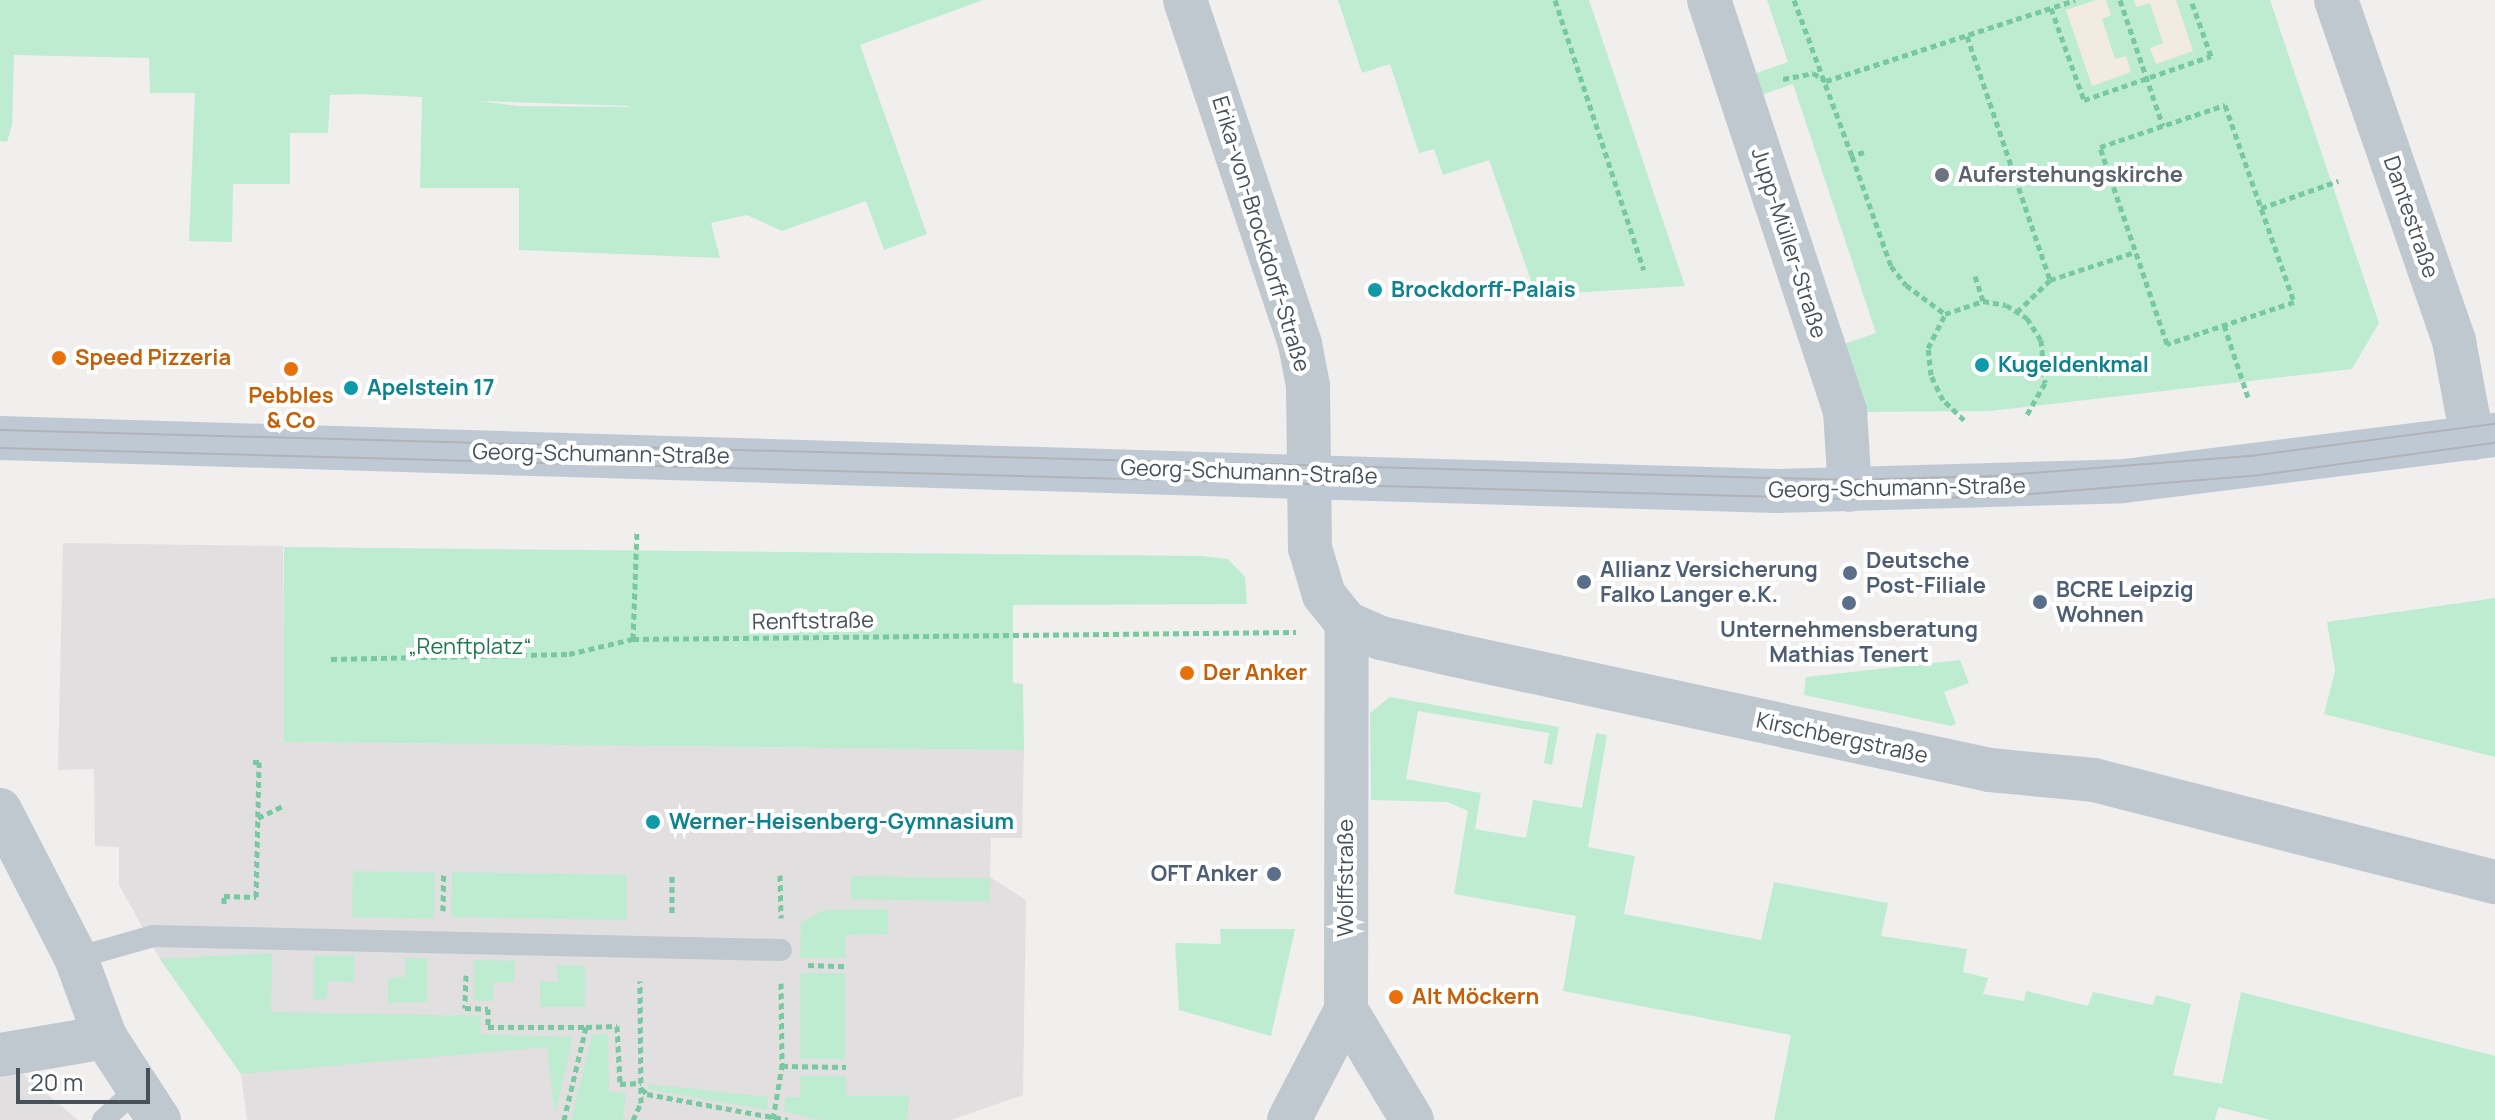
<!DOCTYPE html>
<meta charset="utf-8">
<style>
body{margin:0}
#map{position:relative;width:2495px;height:1120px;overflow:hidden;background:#f1eeee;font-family:Manrope,sans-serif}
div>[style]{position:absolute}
.education>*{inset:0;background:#e1dfdf}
.green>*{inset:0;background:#beecd1;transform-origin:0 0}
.sand>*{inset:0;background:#f1ecdf}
.path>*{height:5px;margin-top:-2.5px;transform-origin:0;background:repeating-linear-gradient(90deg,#78c9a2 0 6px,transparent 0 10px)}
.lane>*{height:22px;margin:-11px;padding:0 11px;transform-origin:11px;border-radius:11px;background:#bfc8cf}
.street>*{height:44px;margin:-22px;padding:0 22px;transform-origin:22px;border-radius:22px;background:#bfc8cf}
.secondary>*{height:44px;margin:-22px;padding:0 22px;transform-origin:22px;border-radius:22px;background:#bfc9d4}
.tram>*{height:2px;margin:-1px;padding:0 1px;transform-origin:1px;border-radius:1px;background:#b0b3b8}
.dots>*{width:22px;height:22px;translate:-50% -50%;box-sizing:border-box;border:4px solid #fff;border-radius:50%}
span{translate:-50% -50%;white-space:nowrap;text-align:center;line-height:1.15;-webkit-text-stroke:8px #fff;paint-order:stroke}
.worship-label{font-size:22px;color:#5b616d;font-weight:700}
.left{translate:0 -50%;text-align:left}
.street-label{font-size:22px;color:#47515a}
.culture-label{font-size:22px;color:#0d838f;font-weight:700}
.food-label{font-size:22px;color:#c56008;font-weight:700}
.service-label{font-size:22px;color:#4e5e75;font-weight:700}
.right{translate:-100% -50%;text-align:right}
.park-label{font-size:22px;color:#1b784b}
.scale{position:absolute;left:16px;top:1068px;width:134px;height:36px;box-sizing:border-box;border:4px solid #47515a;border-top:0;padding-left:10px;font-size:24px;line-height:28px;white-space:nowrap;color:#47515a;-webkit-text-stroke:6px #fff;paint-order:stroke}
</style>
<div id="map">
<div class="education">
<div style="clip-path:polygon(63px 543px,283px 546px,285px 742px,1024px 750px,1022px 838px,991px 838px,990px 877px,1026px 900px,1023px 1095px,951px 1120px,247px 1120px,241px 1074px,160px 959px,119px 885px,119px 847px,95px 846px,94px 769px,58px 770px)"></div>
<div style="clip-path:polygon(23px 1074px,78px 1120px,0 1120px,0 1078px)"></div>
</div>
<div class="green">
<div style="clip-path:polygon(evenodd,0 0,983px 0,860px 45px,927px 234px,884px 250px,866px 201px,782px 231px,747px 215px,711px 223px,720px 258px,519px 250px,519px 188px,420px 188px,422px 97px,359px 94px,330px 95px,328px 133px,290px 133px,290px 184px,233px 184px,232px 242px,189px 241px,195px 93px,150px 93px,149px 58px,14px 55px,12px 125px,7px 142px,0 141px,0 0,479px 101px,629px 106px,629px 107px,518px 106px,479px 101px)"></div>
<div style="clip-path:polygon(1338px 0,1589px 0,1685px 286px,1536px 295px,1489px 160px,1443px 175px,1434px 149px,1419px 153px,1390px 64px,1362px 73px)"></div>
<div style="clip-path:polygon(1767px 0,2270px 0,2379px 323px,2352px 369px,1990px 411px,1860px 412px,1838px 346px,1876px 333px,1793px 84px,1758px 96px,1751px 75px,1788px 62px)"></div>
<div style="clip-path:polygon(284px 547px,1202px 556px,1228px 559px,1245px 577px,1247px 604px,1013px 605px,1013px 683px,1023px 684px,1024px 750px,284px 742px)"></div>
<div style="clip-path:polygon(2495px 598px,2495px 757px,2324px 714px,2335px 671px,2327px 622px)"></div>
<div style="clip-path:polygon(1960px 660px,1969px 683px,1944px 692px,1956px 724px,1951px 726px,1804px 695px,1806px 677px)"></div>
<div style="clip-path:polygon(1390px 697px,1559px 727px,1552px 765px,1544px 763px,1549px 733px,1418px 711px,1406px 779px,1481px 793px,1475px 829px,1526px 838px,1533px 800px,1582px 808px,1596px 733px,1607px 735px,1588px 847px,1635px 856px,1624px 914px,1761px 940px,1774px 882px,1888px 903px,1881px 936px,1967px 949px,1963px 972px,1988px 978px,1983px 994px,2024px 1001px,2026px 991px,2088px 1006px,2093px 992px,2153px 1005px,2156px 995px,2191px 1004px,2173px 1075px,2222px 1084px,2241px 992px,2495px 1056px,2495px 1120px,2270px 1120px,2218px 1107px,2215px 1120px,1774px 1120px,1791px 1035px,1563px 991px,1576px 916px,1454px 894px,1468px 811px,1448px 802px,1371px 800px,1370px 713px)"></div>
<div style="left:353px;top:871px;width:82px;height:46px;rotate:1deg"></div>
<div style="left:452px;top:872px;width:175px;height:45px;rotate:1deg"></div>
<div style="left:851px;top:876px;width:139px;height:23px;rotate:1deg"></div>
<div style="clip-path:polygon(888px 909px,888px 934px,846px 935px,845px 958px,800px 958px,801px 923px,824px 910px)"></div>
<div style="clip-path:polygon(1220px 929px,1295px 929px,1271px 1036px,1179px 1010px,1175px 943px,1221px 944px)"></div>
<div style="clip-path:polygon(272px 953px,271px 1012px,481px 1016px,480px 1034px,573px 1037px,555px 1115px,547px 1047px,241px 1074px,160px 959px)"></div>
<div style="clip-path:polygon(354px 955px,354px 982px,328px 981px,327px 999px,314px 1000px,314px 956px)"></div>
<div style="clip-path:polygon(405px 958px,427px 958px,427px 1002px,388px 1003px,388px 978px,405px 977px)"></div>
<div style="clip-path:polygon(474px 960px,515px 961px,514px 982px,494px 982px,493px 1001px,474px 1001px)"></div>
<div style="clip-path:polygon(557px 965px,585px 966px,585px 1007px,540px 1007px,540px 981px,558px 982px)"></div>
<div style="left:800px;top:973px;width:45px;height:86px"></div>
<div style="clip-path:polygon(608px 1034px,609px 1092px,626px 1093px,623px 1120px,571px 1120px,592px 1035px)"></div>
<div style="clip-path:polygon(800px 1076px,846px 1076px,846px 1096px,909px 1096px,907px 1120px,822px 1120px,784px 1112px,785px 1097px,800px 1097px)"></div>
<div style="clip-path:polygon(648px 1084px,768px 1097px,767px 1110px,648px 1089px)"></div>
</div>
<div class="sand">
<div style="clip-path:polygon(2096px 0,2106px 0,2111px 15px,2102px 19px,2115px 59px,2126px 56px,2131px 72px,2092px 86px,2066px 10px)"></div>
<div style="clip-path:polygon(2134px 0,2176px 0,2193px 51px,2156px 64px,2150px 48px,2163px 43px,2150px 3px,2136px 7px)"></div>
</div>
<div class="path">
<div style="left:1555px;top:0;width:284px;rotate:71.8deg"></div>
<div style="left:1794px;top:0;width:166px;rotate:69.6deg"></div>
<div style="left:2120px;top:0;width:133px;rotate:71.2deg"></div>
<div style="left:2051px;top:8px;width:98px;rotate:70.3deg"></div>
<div style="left:2084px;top:100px;width:134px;rotate:-19.1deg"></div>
<div style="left:2211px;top:56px;width:59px;rotate:-109.7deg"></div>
<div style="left:1967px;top:36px;width:258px;rotate:71.2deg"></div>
<div style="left:2050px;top:280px;width:46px;rotate:135.9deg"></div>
<div style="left:1783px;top:79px;width:31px;rotate:-11deg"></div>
<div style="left:1813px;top:73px;width:15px;rotate:32deg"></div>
<div style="left:1826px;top:81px;width:262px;rotate:-18deg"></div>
<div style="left:2225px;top:105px;width:209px;rotate:70.7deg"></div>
<div style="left:2294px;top:302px;width:134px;rotate:161.7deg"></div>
<div style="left:2167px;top:344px;width:208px;rotate:-108.8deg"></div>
<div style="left:2100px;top:147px;width:132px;rotate:-18.6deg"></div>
<div style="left:1864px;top:152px;width:13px;rotate:162deg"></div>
<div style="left:1852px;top:156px;width:117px;rotate:70.5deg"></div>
<div style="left:1891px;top:266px;width:24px;rotate:52deg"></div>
<div style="left:1906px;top:285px;width:49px;rotate:36.6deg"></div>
<div style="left:2261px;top:208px;width:82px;rotate:-19.3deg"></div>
<div style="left:1975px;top:276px;width:26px;rotate:72deg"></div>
<div style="left:2050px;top:280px;width:89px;rotate:-18.2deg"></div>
<div style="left:2224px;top:325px;width:79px;rotate:71.6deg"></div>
<div style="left:1964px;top:420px;width:29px;rotate:-136deg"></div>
<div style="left:1943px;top:400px;width:28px;rotate:-116deg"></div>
<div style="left:1931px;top:375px;width:27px;rotate:-96deg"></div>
<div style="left:1928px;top:348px;width:38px;rotate:-63deg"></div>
<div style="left:1945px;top:314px;width:40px;rotate:-18.9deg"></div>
<div style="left:1983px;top:301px;width:23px;rotate:10deg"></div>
<div style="left:2006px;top:305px;width:25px;rotate:32deg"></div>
<div style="left:2027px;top:318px;width:26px;rotate:58deg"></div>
<div style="left:2041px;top:340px;width:43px;rotate:84.7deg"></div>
<div style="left:2045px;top:383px;width:40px;rotate:119.7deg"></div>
<div style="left:633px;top:639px;width:107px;rotate:-87.9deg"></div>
<div style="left:331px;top:659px;width:238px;rotate:-1.2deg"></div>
<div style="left:569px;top:654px;width:66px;rotate:-13.2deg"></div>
<div style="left:633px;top:639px;width:663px;rotate:-0.6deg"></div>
<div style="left:258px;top:818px;width:28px;rotate:-26deg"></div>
<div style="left:780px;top:875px;width:43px;rotate:88.7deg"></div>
<div style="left:224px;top:904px;width:8px;rotate:-90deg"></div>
<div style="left:224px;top:896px;width:32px;rotate:2deg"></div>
<div style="left:256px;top:897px;width:135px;rotate:-88.7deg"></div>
<div style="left:259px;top:762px;width:9px;rotate:180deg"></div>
<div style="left:443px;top:911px;width:39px;rotate:-89deg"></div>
<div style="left:672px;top:913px;width:39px;rotate:-90deg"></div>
<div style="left:808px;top:965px;width:37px;rotate:2deg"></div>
<div style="left:466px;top:975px;width:33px;rotate:92deg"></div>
<div style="left:465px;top:1008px;width:23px;rotate:2deg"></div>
<div style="left:488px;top:1009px;width:18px;rotate:90deg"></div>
<div style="left:488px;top:1027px;width:98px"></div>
<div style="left:586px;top:1027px;width:96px;rotate:103.3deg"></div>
<div style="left:781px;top:983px;width:83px;rotate:89.3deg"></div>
<div style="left:782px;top:1066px;width:64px;rotate:0.9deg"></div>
<div style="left:586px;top:1027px;width:31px;rotate:-2deg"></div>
<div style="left:617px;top:1026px;width:58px;rotate:87deg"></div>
<div style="left:620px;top:1084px;width:21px;rotate:-3deg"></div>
<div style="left:642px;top:1089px;width:7px;rotate:45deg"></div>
<div style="left:647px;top:1094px;width:143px;rotate:10.4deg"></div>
<div style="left:773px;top:1119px;width:54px;rotate:-80.4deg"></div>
<div style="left:633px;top:1120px;width:19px;rotate:-65deg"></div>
<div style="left:641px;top:1103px;width:122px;rotate:-90.5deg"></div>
</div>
<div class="lane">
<div style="left:76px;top:958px;width:80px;rotate:-15.9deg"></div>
<div style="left:153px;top:936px;width:628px;rotate:1.28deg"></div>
<div style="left:103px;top:1120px;width:47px;rotate:-42.4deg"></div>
</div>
<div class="street">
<div style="left:1185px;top:0;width:363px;rotate:71.5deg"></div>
<div style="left:1300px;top:344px;width:43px;rotate:79.2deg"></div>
<div style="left:1308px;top:386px;width:162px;rotate:89.3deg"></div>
<div style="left:1310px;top:548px;width:49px;rotate:73.4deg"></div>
<div style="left:1324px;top:595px;width:36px;rotate:51deg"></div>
<div style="left:1347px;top:623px;width:37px;rotate:24deg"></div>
<div style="left:1381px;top:638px;width:76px;rotate:12.9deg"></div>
<div style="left:1455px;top:655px;width:547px;rotate:12.13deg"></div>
<div style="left:1990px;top:770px;width:104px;rotate:5.5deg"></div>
<div style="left:2094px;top:780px;width:414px;rotate:14.3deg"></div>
<div style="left:1709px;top:0;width:433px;rotate:71.7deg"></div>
<div style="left:1845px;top:411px;width:79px;rotate:86.4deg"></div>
<div style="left:2336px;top:0;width:361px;rotate:70.9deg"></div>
<div style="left:2454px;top:341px;width:99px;rotate:79.5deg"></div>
<div style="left:0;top:810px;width:166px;rotate:62.8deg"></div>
<div style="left:76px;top:958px;width:84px;rotate:69.8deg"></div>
<div style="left:105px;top:1037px;width:99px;rotate:57deg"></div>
<div style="left:1346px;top:1010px;width:128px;rotate:59deg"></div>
<div style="left:0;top:1055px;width:107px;rotate:-9.7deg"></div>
<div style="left:1289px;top:1120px;width:124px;rotate:-62.6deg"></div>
<div style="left:1346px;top:1010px;width:387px;rotate:-89.9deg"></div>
</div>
<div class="secondary">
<div style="left:0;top:438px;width:1777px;rotate:1.71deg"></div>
<div style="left:1776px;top:491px;width:348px;rotate:-1.6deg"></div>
<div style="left:2124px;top:481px;width:374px;rotate:-7.1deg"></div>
</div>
<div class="tram">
<div style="left:0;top:430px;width:1850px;rotate:1.55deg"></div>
<div style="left:1849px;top:480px;width:144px;rotate:-1.6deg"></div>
<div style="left:1993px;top:476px;width:266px;rotate:-4.5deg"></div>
<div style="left:2258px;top:455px;width:239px;rotate:-7.5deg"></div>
<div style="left:0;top:448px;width:1851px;rotate:1.58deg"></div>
<div style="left:1850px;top:499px;width:144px;rotate:-0.8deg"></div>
<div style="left:1994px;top:497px;width:267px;rotate:-4.7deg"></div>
<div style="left:2260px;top:475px;width:237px;rotate:-7.8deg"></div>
</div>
<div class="dots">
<div style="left:1942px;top:175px;background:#6b7280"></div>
<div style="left:1375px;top:290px;background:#0f9aa8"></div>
<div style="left:59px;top:358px;background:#e8710a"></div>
<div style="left:1982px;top:365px;background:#0f9aa8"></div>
<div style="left:291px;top:369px;background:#e8710a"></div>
<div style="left:351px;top:388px;background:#0f9aa8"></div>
<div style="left:1850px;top:573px;background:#5c6f8a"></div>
<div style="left:1584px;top:582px;background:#5c6f8a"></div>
<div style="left:2040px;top:602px;background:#5c6f8a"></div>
<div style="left:1849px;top:603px;background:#5c6f8a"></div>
<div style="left:1187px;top:673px;background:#e8710a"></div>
<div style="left:653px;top:822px;background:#0f9aa8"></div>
<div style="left:1274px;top:874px;background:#5c6f8a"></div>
<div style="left:1396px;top:997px;background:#e8710a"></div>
</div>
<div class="worship-label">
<span class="left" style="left:1958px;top:175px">Auferstehungskirche</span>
</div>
<div class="street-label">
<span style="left:2411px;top:217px;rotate:71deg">Dantestraße</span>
<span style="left:1261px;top:234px;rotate:73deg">Erika-von-Brockdorff-Straße</span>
<span style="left:1789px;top:243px;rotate:72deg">Jupp-Müller-Straße</span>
<span style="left:601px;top:454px;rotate:1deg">Georg-Schumann-Straße</span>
<span style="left:1249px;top:472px;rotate:2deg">Georg-Schumann-Straße</span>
<span style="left:1897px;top:488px;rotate:-1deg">Georg-Schumann-Straße</span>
<span style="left:813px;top:621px;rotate:-1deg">Renftstraße</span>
<span style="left:1842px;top:738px;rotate:12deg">Kirschbergstraße</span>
<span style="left:1346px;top:878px;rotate:-90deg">Wolffstraße</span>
</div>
<div class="culture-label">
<span class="left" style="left:1391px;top:290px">Brockdorff-Palais</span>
<span class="left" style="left:1998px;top:365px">Kugeldenkmal</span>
<span class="left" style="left:367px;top:388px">Apelstein 17</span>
<span class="left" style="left:669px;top:822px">Werner-Heisenberg-Gymnasium</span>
</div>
<div class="food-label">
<span class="left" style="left:75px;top:358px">Speed Pizzeria</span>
<span style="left:291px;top:408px">Pebbles<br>&amp; Co</span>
<span class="left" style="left:1203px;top:673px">Der Anker</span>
<span class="left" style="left:1412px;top:997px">Alt Möckern</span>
</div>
<div class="service-label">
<span class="left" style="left:1866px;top:573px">Deutsche<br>Post-Filiale</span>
<span class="left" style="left:1600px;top:582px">Allianz Versicherung<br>Falko Langer e.K.</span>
<span class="left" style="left:2056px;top:602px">BCRE Leipzig<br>Wohnen</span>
<span style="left:1849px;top:642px">Unternehmensberatung<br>Mathias Tenert</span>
<span class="right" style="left:1258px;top:874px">OFT Anker</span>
</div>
<div class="park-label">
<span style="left:470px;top:647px">„Renftplatz“</span>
</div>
<div class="scale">20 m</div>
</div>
